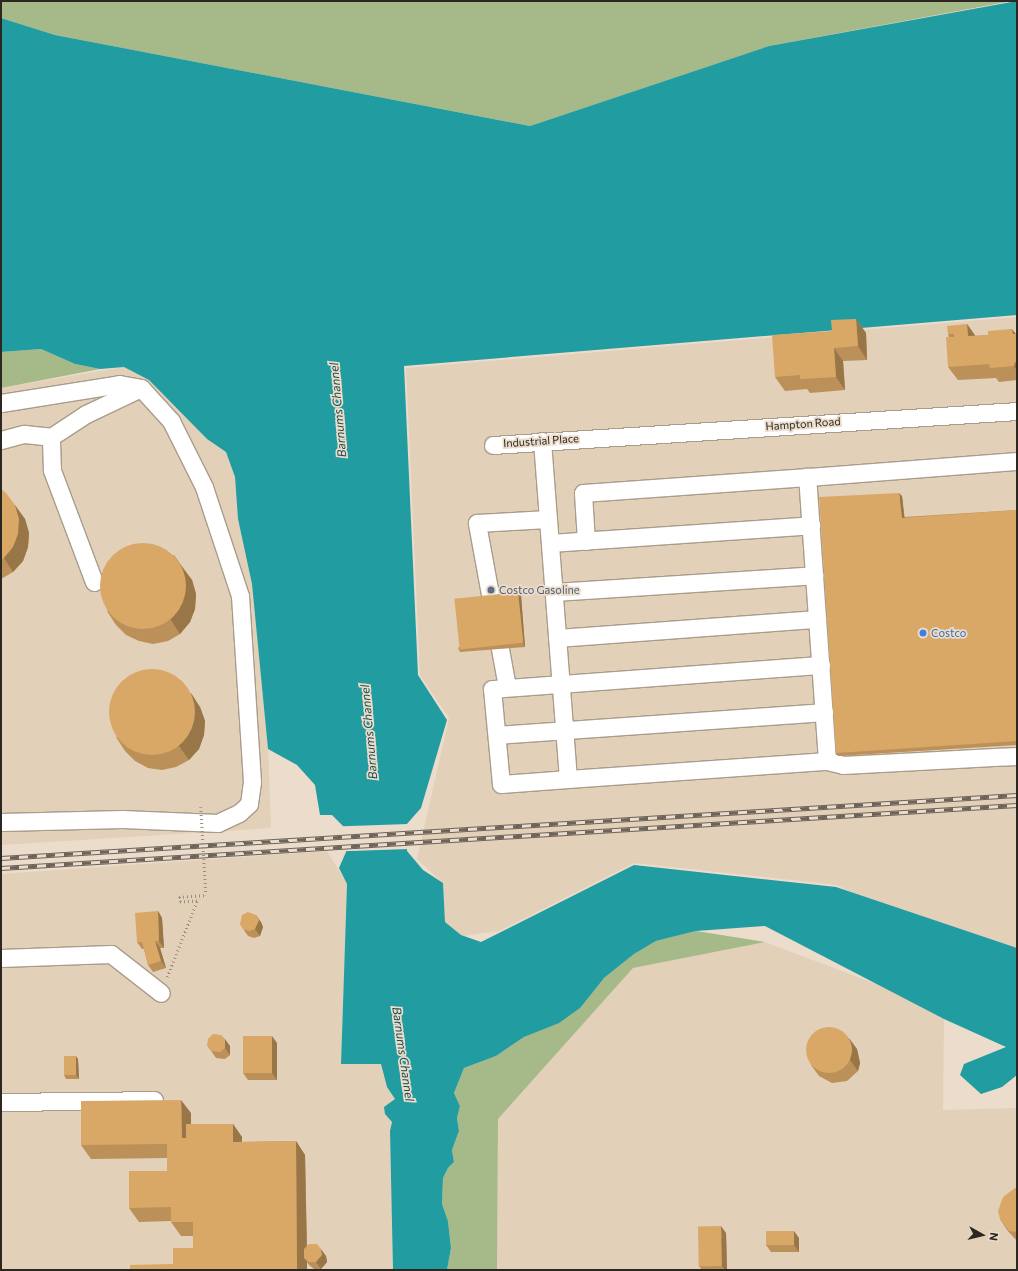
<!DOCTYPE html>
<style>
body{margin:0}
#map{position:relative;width:1018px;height:1271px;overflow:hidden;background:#ebdccb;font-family:Commissioner,sans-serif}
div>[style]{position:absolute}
.built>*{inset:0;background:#e2d0b9}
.green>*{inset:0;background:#a6b988}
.water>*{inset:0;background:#219ca1}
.pier>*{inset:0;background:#ebdccb;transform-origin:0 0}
.path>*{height:2.5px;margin-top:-1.25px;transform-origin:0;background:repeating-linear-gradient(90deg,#988e81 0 1px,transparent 0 4px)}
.roads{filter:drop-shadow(1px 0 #a99c8b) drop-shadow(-1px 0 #a99c8b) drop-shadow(0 1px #a99c8b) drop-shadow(0 -1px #a99c8b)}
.minor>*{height:17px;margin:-8.5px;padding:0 8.5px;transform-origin:8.5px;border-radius:8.5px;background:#fff}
.rail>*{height:4.5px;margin-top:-2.25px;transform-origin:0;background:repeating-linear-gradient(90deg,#ebdccb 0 9px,#6c645a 0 18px);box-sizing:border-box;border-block:1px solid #6c645a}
.path-bridge>*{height:2.5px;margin-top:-1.25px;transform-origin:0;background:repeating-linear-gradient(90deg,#988e81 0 1px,transparent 0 4px)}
.wall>*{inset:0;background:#bb9059}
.shaded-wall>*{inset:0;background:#987648}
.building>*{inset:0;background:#d9a867;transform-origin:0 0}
.round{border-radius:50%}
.dots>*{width:11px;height:11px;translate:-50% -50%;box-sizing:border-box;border:2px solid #ebdccb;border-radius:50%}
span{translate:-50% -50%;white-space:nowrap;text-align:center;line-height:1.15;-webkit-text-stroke:3.5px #ebdccb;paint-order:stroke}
.street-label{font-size:11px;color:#2c2721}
.service-label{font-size:11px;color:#4e5e75}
.left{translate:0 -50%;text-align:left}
.shop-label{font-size:11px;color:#366cbe}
.water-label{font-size:12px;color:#1a4c4e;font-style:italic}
.frame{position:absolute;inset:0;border:2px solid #2c2721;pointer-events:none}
.north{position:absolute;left:962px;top:1215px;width:40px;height:40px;-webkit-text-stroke:3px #ebdccb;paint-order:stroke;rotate:98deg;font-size:11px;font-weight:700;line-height:16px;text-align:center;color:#2c2721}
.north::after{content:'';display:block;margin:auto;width:14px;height:18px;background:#2c2721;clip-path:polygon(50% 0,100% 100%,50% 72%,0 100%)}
</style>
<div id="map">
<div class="built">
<div style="clip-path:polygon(1017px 317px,1017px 964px,983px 958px,837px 885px,634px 863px,499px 931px,462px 936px,445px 922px,443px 883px,417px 859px,449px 718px,420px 675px,406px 368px)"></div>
<div style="clip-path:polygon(124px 367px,149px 380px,207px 439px,226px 452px,235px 477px,238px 519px,252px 584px,268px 749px,271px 828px,1px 845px,1px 388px)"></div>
<div style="clip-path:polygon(327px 851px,347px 884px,341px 1064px,381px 1064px,387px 1087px,395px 1099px,385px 1114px,392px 1122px,390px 1131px,393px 1270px,1px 1270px,1px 874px)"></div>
<div style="clip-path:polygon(765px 942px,879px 985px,944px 1019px,943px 1110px,1017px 1108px,1017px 1270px,497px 1270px,498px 1119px,633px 968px)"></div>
</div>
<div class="green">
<div style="clip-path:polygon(1px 1px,1012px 1px,769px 46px,530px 126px,55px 35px,1px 18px)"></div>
<div style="clip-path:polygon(41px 349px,75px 364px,100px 369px,1px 388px,1px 352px)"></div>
<div style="clip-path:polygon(696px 931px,765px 942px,633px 968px,498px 1119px,497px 1270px,447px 1270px,451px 1248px,448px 1221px,442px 1204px,443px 1178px,448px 1168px,454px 1162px,452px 1150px,459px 1131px,457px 1118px,460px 1106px,454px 1093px,464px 1068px,496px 1056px,524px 1037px,559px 1022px,604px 978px,634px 954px,656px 941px)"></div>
</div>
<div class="water">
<div style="clip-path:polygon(1017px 1px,1017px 315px,404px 366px,418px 675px,447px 720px,421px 808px,406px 825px,407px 851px,423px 870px,443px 883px,445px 922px,461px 935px,481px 942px,634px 865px,836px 887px,1017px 948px,1017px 1075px,1002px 1087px,981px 1094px,960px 1075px,964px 1064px,1006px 1047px,944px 1019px,765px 926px,696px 931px,656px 941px,634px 954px,604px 978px,580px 1008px,559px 1023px,524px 1037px,496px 1056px,464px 1068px,454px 1093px,460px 1106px,457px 1118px,459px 1131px,452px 1150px,454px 1162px,448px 1168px,443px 1178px,442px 1204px,448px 1221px,451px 1248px,447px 1270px,393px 1270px,390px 1131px,392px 1122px,385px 1114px,384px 1107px,395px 1099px,387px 1087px,381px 1064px,341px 1064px,347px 884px,339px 868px,346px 852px,346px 829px,332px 815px,320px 815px,315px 785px,297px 765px,268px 749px,252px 584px,238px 519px,235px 477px,226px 452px,207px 439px,149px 380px,124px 367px,100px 369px,75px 364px,41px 349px,1px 352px,1px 18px,55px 35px,530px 126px,769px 46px)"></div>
</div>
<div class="pier">
<div style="left:408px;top:824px;width:25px;height:65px;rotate:88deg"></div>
</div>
<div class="path">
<div style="left:167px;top:977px;width:82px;rotate:-68.5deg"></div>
<div style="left:197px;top:901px;width:17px;rotate:177deg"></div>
<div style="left:180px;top:902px;width:5px;rotate:-101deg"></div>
<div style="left:179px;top:897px;width:27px;rotate:-4deg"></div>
</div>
<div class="roads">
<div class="minor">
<div style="left:1px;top:403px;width:120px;rotate:-9.1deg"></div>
<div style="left:119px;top:384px;width:22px;rotate:10deg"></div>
<div style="left:141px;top:388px;width:45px;rotate:47.7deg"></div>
<div style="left:171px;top:421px;width:74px;rotate:63.4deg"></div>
<div style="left:204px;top:487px;width:115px;rotate:71.7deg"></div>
<div style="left:240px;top:596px;width:186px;rotate:86.3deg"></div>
<div style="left:252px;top:782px;width:22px;rotate:98deg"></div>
<div style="left:249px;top:804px;width:13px;rotate:138deg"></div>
<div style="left:239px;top:813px;width:23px;rotate:155deg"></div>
<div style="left:218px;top:823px;width:96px;rotate:-177.6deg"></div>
<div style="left:122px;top:819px;width:121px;rotate:178.6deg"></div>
<div style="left:1px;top:440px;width:24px;rotate:-15deg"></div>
<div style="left:24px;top:434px;width:27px;rotate:6deg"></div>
<div style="left:542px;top:441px;width:339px;rotate:85.6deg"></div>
<div style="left:568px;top:779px;width:260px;rotate:-4deg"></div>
<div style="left:827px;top:761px;width:16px;rotate:14deg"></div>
<div style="left:843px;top:765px;width:174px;rotate:-3deg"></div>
<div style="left:493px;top:445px;width:525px;rotate:-3.71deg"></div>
<div style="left:586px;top:541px;width:48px;rotate:-93.6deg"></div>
<div style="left:583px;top:493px;width:225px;rotate:-4.1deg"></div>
<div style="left:550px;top:543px;width:262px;rotate:-3.9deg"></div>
<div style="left:94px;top:582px;width:120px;rotate:-110.6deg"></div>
<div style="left:52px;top:470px;width:33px;rotate:-92deg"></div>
<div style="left:51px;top:437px;width:42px;rotate:-33.3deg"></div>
<div style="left:86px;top:414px;width:61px;rotate:-25.3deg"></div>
<div style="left:554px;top:592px;width:261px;rotate:-3.7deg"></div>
<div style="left:557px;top:638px;width:261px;rotate:-4.2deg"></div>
<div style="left:507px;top:687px;width:167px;rotate:-100.4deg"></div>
<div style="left:477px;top:523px;width:71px;rotate:-3.2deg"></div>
<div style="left:497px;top:735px;width:328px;rotate:-4deg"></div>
<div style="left:827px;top:761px;width:285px;rotate:-94deg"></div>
<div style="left:807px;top:477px;width:211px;rotate:-4.4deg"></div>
<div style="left:568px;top:779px;width:67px;rotate:175.7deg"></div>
<div style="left:501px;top:784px;width:95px;rotate:-95.4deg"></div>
<div style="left:492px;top:689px;width:330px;rotate:-4.2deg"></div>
<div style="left:1px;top:958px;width:110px;rotate:-2.1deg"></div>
<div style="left:111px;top:954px;width:63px;rotate:38deg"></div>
<div style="left:1px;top:1102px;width:153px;rotate:-0.7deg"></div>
</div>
</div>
<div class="rail">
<div style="left:1px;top:858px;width:1018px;rotate:-3.55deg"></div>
<div style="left:1px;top:868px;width:1018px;rotate:-3.55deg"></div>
</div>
<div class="path-bridge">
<div style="left:201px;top:807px;width:88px;rotate:86.7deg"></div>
</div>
<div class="wall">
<div style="clip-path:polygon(856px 319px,866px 333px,867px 360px,843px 361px,845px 390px,810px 393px,807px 389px,785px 391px,775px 377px,832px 331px)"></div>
<div style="clip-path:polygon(967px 324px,975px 336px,988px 335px,1012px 329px,1016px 334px,1017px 334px,1017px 380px,999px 382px,996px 378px,958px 380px,948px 367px,949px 337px,948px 334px)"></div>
<div style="clip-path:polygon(1px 489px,25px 519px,29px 533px,28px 547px,23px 561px,13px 572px,1px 579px)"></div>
<div style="clip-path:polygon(902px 496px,904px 517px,1017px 510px,1017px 745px,838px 756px,836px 753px)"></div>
<div style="clip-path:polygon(174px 555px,192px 580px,196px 594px,195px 609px,190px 622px,180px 634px,168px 641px,153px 644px,139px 641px,126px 635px,116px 625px,107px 611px)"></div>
<div style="clip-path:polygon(521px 595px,525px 647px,460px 652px,458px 648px)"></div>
<div style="clip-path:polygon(200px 707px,205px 721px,204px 735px,199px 749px,189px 760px,176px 767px,162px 770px,148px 768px,135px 761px,125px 751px,116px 737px)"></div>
<div style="clip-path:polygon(158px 911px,162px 918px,164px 948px,160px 948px,166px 968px,153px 972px,148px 965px,144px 949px,142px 949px,137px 942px)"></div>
<div style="clip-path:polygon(261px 922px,263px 927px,260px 936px,254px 938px,248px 936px,240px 924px)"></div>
<div style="clip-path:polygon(277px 1043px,277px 1080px,248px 1080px,243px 1073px)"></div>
<div style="clip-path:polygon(207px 1045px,230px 1046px,230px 1055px,225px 1059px,216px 1058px)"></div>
<div style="clip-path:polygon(857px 1049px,860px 1063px,858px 1071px,847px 1081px,832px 1083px,819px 1076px,811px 1065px)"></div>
<div style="clip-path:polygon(78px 1059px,79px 1079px,66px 1079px,64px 1075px)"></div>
<div style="clip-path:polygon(191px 1113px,191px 1124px,233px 1124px,242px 1137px,242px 1142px,296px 1141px,305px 1155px,307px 1246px,326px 1256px,327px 1262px,321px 1269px,314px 1269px,309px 1265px,307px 1262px,173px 1264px,193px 1248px,193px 1236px,181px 1236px,171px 1222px,171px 1221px,139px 1222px,129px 1208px,167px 1171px,167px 1158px,91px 1159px,81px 1145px)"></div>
<div style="clip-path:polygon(1017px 1188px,1017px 1241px,1007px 1230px,1000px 1219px)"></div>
<div style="clip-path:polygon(726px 1233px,727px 1270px,702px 1270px,699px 1266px)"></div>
<div style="clip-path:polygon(799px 1238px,799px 1252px,771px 1252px,766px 1245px)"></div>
</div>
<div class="shaded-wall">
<div style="clip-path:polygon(856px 319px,866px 333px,867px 360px,858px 346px)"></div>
<div style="clip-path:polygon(967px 324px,977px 338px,968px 336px)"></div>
<div style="clip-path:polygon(1012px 329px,1017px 336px,1013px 334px)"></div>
<div style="clip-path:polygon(834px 348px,843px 361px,845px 390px,836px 377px)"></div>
<div style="clip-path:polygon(1015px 362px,1017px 366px,1017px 371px,1014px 366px)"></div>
<div style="clip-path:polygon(899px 493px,902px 496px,905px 521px,902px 518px)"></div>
<div style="clip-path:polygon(15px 505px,25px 519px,29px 533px,28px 547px,23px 561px,13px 572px,4px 558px)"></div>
<div style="clip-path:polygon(182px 567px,192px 580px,196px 594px,195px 609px,190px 622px,180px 634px,171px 620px)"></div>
<div style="clip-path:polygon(518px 592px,521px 595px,525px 647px,523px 643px)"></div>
<div style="clip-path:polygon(191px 693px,200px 707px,205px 721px,204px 735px,199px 749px,189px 760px,179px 746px)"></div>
<div style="clip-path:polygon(158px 911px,162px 918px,164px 948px,159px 941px)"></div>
<div style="clip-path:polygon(256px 915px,261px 922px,263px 927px,260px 936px,255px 929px)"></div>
<div style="clip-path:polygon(155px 941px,160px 948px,166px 968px,161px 961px)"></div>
<div style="clip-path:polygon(272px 1036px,277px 1043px,277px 1080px,272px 1073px)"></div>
<div style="clip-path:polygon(849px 1038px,857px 1049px,860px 1063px,858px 1071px,850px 1060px)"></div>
<div style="clip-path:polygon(225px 1039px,230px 1046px,230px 1055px,225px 1048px)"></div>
<div style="clip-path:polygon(76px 1056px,78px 1059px,79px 1079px,76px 1075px)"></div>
<div style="clip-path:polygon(181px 1100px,191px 1113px,191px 1152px,182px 1138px)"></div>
<div style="clip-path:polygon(233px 1124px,242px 1137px,242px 1156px,233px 1142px)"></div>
<div style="clip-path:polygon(296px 1141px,305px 1155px,307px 1260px,304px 1258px,307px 1262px,307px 1270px,297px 1270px)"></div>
<div style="clip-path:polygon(721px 1226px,726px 1233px,727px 1270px,725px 1270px,722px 1266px)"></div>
<div style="clip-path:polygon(794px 1231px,799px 1238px,799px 1252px,794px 1245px)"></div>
<div style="clip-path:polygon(321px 1249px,326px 1256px,327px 1262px,321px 1269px,316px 1262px)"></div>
</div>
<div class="building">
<div style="clip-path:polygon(856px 319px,858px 346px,834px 348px,836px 377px,800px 379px,800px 375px,775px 377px,772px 335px,832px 331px,831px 320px)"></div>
<div style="clip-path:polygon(967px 324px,968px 336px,988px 335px,988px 331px,1012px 329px,1013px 334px,1017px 334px,1017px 362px,1015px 362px,1014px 366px,990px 368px,989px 364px,948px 367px,946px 337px,954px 337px,954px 334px,948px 334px,947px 326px)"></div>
<div style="clip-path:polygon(1px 489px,6px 493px,15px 505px,19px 519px,18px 534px,13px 547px,4px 558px,1px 560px)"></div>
<div style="clip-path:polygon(899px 493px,902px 518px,1017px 510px,1017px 741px,836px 753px,819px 497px)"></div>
<div class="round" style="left:100px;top:543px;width:86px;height:86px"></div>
<div style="left:518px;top:592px;width:51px;height:64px;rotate:84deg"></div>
<div class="round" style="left:109px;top:669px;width:86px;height:86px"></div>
<div style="clip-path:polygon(158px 911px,159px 941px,155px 941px,161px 961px,148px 965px,142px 942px,137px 942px,135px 913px)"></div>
<div style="clip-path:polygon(248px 912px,256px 915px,259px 920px,255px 929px,249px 931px,243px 929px,240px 924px,242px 915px)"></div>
<div class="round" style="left:806px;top:1027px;width:46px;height:46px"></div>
<div style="clip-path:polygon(213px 1034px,221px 1035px,225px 1039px,225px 1048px,220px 1052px,211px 1051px,207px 1045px,208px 1039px)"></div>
<div style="left:243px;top:1036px;width:29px;height:37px"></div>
<div style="left:64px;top:1056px;width:12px;height:19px"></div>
<div style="clip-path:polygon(181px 1100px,182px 1138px,186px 1138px,186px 1124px,233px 1124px,233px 1142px,296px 1141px,297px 1270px,130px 1270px,130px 1265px,173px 1264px,173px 1248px,193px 1248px,193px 1222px,171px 1222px,171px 1207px,129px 1208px,129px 1171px,167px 1171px,167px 1144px,81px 1145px,81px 1101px)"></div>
<div style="clip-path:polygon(1015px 1188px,1017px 1188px,1017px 1232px,1009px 1231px,1000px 1219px,998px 1211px,1003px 1197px)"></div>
<div style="left:721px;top:1226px;width:40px;height:23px;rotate:89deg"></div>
<div style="left:766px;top:1231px;width:28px;height:14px"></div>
<div style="clip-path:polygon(309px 1244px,317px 1244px,321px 1249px,322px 1255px,316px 1262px,309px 1262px,304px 1258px,304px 1249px)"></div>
</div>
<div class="dots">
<div style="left:491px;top:590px;background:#5c6f8a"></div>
<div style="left:923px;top:633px;background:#3f7fe0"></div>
</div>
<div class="street-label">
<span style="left:803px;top:424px;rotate:-4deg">Hampton Road</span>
<span style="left:541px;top:441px;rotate:-4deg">Industrial Place</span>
</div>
<div class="service-label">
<span class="left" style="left:499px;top:590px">Costco Gasoline</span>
</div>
<div class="shop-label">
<span class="left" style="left:931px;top:633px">Costco</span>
</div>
<div class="water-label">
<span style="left:338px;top:410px;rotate:-95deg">Barnums Channel</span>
<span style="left:369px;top:732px;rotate:-95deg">Barnums Channel</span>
<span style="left:403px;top:1054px;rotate:82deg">Barnums Channel</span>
</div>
<div class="frame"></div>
<div class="north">N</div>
</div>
